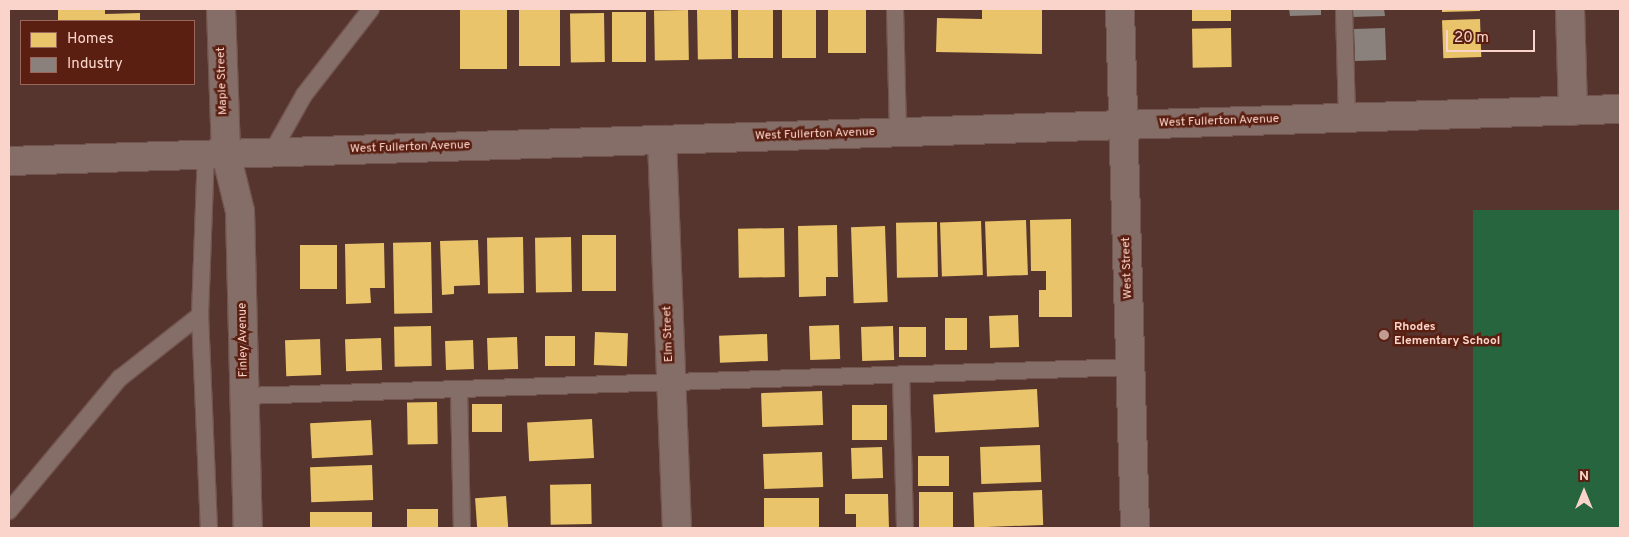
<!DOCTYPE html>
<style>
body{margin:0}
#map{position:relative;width:1629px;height:537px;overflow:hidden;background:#56352e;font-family:Overpass,sans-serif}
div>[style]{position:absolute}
.green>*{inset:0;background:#26653e;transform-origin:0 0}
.homes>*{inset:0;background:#e9c46a;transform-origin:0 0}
.industry>*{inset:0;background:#8a817c;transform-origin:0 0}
.roads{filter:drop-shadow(1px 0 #72554e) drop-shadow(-1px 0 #72554e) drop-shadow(0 1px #72554e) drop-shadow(0 -1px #72554e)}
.lane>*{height:16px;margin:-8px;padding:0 8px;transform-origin:8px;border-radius:8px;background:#866e68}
.street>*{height:28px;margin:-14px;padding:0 14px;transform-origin:14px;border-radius:14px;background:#866e68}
.secondary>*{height:28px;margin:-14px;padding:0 14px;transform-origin:14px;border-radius:14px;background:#866e68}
.dots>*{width:14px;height:14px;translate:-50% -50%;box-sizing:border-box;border:2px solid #5b1f12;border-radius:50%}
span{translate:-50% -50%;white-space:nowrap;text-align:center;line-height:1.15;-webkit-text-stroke:5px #5b1f12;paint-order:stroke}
.street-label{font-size:12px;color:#fad4ca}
.poi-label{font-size:12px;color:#fad4ca;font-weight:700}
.left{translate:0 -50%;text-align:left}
.frame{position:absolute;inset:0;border:10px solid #fad4ca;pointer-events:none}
.legend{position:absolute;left:20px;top:20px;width:175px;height:65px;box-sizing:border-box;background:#5b1f12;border:1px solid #9b675c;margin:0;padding:6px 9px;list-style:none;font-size:15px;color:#fad4ca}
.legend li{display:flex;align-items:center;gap:10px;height:25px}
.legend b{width:25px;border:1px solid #9b675c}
.north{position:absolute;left:1559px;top:467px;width:50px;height:50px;-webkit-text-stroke:4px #5b1f12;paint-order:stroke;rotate:0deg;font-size:14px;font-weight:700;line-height:20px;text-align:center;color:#fad4ca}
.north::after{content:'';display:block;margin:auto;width:18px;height:22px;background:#fad4ca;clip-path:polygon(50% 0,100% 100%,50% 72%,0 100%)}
.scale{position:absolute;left:1446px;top:30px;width:89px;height:22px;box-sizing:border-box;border:2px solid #fad4ca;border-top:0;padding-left:6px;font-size:15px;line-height:18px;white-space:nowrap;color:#fad4ca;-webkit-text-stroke:4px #5b1f12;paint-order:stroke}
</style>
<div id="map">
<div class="green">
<div style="left:1620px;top:210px;width:318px;height:147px;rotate:90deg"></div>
</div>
<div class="homes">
<div style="clip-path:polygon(58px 9px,105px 9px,105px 14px,140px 13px,140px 21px,58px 21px)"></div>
<div style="left:460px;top:9px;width:47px;height:60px"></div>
<div style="left:519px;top:9px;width:41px;height:57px"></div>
<div style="left:731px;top:9px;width:50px;height:34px;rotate:89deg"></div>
<div style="left:738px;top:9px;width:35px;height:49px"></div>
<div style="left:782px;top:9px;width:34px;height:49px"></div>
<div style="left:828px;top:9px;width:38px;height:44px"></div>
<div style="clip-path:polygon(982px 9px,1042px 9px,1042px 54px,936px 52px,937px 18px,982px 19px)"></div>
<div style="left:1192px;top:9px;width:39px;height:12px"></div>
<div style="clip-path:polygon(1442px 9px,1480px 9px,1480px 11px,1442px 12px)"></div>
<div style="left:688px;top:10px;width:50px;height:34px;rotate:89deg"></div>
<div style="left:612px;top:12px;width:34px;height:50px"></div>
<div style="left:604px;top:13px;width:49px;height:34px;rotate:89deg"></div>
<div style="left:1480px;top:19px;width:38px;height:38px;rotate:88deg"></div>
<div style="left:1231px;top:28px;width:39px;height:39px;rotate:89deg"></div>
<div style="clip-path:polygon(1071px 219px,1072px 317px,1039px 317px,1039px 290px,1046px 290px,1046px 271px,1031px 271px,1030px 220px)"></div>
<div style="left:1026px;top:220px;width:55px;height:41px;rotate:88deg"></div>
<div style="left:981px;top:221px;width:54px;height:41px;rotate:88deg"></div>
<div style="left:937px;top:222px;width:55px;height:41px;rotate:89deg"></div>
<div style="clip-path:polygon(837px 225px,838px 277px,826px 277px,826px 296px,799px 297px,798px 226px)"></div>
<div style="left:885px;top:226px;width:76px;height:34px;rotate:88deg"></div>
<div style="left:784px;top:228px;width:49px;height:46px;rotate:89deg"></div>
<div style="left:582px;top:235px;width:34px;height:56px"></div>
<div style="left:523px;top:237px;width:56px;height:36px;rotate:89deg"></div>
<div style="left:571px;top:237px;width:55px;height:36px;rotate:89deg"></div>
<div style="clip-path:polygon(478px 240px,480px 285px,454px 286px,454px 294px,442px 295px,440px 241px)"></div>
<div style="left:431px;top:242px;width:71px;height:38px;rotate:89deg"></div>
<div style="clip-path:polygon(384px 243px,385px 288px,370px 288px,371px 303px,346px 304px,345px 244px)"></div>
<div style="left:300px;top:245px;width:37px;height:44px"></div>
<div style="left:1018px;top:315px;width:32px;height:29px;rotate:88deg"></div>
<div style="left:945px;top:318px;width:22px;height:32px"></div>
<div style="left:839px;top:325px;width:34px;height:30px;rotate:88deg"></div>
<div style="left:431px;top:326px;width:40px;height:37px;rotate:89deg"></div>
<div style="left:893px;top:326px;width:34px;height:32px;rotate:88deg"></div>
<div style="left:899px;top:327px;width:27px;height:30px"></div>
<div style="left:595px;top:332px;width:33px;height:33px;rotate:2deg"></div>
<div style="left:767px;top:334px;width:27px;height:48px;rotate:88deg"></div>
<div style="left:545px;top:336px;width:30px;height:30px"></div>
<div style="left:517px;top:337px;width:32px;height:30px;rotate:88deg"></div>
<div style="left:381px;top:338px;width:32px;height:36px;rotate:88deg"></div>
<div style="left:320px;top:339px;width:36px;height:35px;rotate:88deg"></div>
<div style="left:473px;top:340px;width:29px;height:28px;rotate:88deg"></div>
<div style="left:1037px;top:389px;width:38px;height:104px;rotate:87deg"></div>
<div style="left:822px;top:391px;width:34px;height:61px;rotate:88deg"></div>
<div style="left:437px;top:402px;width:42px;height:30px;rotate:89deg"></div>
<div style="left:472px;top:404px;width:30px;height:28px"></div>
<div style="left:887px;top:405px;width:35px;height:35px;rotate:90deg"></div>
<div style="left:592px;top:419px;width:39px;height:65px;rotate:87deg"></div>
<div style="left:371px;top:420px;width:35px;height:61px;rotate:87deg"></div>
<div style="left:1040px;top:445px;width:37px;height:60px;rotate:88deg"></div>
<div style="left:882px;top:447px;width:31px;height:31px;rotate:88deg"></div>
<div style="left:822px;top:452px;width:35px;height:59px;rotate:88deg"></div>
<div style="left:918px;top:456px;width:31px;height:30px"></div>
<div style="left:372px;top:465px;width:35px;height:62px;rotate:88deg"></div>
<div style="left:591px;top:484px;width:40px;height:41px;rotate:89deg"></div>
<div style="left:1042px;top:490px;width:35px;height:69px;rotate:88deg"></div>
<div style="left:953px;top:492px;width:36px;height:34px;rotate:90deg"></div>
<div style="clip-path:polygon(845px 494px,888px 494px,889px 528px,856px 528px,856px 514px,845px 514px)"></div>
<div style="left:506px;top:496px;width:31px;height:31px;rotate:86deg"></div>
<div style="left:819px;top:498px;width:30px;height:55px;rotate:90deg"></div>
<div style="left:438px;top:509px;width:19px;height:31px;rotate:90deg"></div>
<div style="left:372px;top:512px;width:16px;height:62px;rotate:90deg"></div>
</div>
<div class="industry">
<div style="clip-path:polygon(1289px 9px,1321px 9px,1321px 15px,1290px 16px)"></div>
<div style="clip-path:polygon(1353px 9px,1384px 9px,1385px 16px,1353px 17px)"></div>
<div style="left:1385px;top:28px;width:32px;height:31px;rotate:88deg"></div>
</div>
<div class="roads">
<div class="lane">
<div style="left:895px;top:9px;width:124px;rotate:88.6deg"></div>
<div style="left:1344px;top:9px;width:109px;rotate:88.4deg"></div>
<div style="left:272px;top:152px;width:65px;rotate:-60.7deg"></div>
<div style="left:304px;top:95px;width:109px;rotate:-52.1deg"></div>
<div style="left:200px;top:315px;width:213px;rotate:87.6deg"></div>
<div style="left:901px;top:374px;width:154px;rotate:88.5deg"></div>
<div style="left:459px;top:389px;width:139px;rotate:88.8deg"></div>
<div style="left:245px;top:396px;width:886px;rotate:-1.87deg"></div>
<div style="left:9px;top:511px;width:173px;rotate:-50.2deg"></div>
<div style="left:120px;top:378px;width:102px;rotate:-38.2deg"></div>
<div style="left:200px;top:315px;width:161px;rotate:-87.9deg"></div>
</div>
<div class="street">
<div style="left:221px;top:9px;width:145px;rotate:88deg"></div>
<div style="left:226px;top:154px;width:59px;rotate:76.2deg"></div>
<div style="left:240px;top:211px;width:317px;rotate:88.6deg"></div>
<div style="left:1120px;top:9px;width:519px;rotate:88.34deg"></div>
<div style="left:1570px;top:9px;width:102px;rotate:88.3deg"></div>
<div style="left:662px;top:140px;width:388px;rotate:87.8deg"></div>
</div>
<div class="secondary">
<div style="left:9px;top:161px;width:1612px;rotate:-1.85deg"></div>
</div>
</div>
<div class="dots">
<div style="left:1384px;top:335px;background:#c19c93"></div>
</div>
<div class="street-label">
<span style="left:223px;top:81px;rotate:-92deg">Maple Street</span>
<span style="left:1219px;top:122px;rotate:-2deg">West Fullerton Avenue</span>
<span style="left:815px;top:135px;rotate:-2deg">West Fullerton Avenue</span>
<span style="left:410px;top:148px;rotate:-2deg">West Fullerton Avenue</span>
<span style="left:1128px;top:268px;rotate:-92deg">West Street</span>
<span style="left:669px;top:334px;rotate:-92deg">Elm Street</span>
<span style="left:244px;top:340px;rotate:-91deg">Finley Avenue</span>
</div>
<div class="poi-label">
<span class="left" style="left:1394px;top:335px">Rhodes<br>Elementary School</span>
</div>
<div class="frame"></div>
<ul class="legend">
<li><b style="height:14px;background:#e9c46a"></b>Homes</li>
<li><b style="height:14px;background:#8a817c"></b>Industry</li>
</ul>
<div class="north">N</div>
<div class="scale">20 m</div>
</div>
